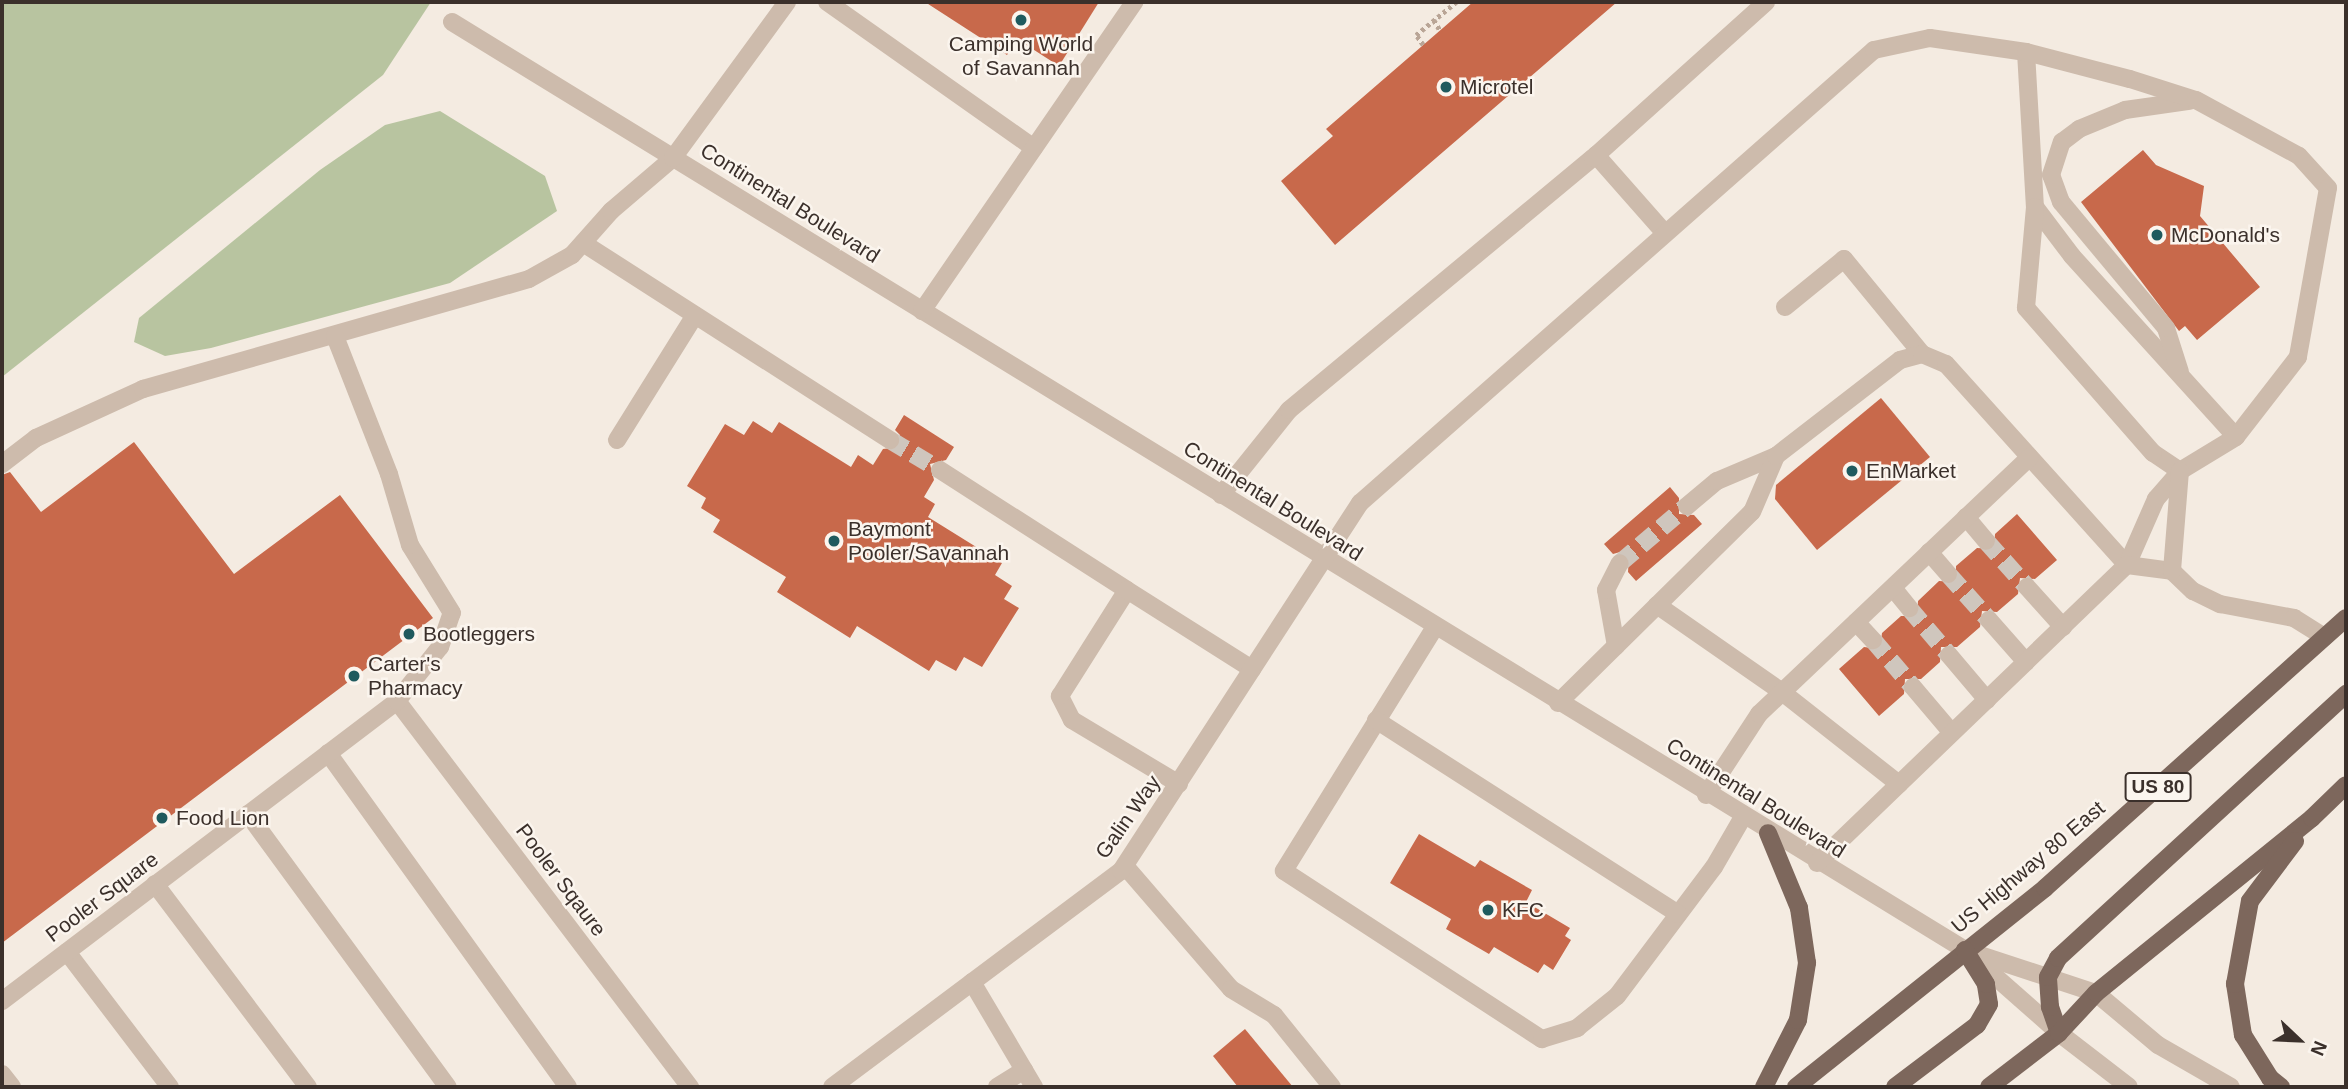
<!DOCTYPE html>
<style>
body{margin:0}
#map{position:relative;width:2348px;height:1089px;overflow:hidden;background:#f4ebe1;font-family:Arial,sans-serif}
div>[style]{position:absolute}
.green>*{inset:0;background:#b8c4a0}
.building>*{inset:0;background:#c8694b}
.minor-tunnel>*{height:18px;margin-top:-9px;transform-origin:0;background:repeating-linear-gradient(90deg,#cfc6bd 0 18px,transparent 0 27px)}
.path>*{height:4.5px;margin-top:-2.25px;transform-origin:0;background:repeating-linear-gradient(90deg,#b9a596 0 3.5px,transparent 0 7px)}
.minor>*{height:18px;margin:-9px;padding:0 9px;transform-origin:9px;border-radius:9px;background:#cdbbac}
.major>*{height:18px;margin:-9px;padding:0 9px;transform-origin:9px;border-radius:9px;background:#7d675c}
.dots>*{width:19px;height:19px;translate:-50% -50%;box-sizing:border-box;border:4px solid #fbf5ee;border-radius:50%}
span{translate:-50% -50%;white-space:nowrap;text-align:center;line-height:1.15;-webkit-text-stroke:5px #fbf5ee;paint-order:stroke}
.shield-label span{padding:2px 5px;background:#fbf5ee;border:2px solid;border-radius:5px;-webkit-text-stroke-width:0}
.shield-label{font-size:19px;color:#3b302b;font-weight:700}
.poi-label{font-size:21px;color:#3b302b}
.left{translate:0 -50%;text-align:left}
.street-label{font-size:21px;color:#3b302b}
.frame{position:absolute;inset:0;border:4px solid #3b302b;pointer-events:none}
.north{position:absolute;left:2264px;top:1005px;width:70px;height:70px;-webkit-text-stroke:5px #fbf5ee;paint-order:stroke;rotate:113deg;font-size:19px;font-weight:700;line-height:28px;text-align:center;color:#3b302b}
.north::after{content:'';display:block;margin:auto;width:24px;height:32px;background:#3b302b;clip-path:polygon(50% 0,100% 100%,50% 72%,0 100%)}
</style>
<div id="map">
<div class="green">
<div style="clip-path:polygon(2px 2px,431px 2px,383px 75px,2px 377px)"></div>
<div style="clip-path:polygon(440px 111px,545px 176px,557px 211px,450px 283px,211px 348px,165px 356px,134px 342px,139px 318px,320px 170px,385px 125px)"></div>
</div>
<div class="building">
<div style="clip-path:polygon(925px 2px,1099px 2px,1059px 66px,1017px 39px,1007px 55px)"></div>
<div style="clip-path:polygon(1473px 2px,1617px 2px,1335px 245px,1281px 181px,1333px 136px,1326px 129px)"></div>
<div style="clip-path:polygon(2143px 150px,2156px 165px,2204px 186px,2200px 216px,2260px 287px,2197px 340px,2185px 326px,2179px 331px,2081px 202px)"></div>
<div style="clip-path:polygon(1881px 398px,1930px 457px,1817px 550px,1775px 499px,1776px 485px)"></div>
<div style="clip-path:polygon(904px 415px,954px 447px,946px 460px,930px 464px,934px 480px,924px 497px,935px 504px,928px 517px,1002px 563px,995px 575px,1012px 586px,1004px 599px,1019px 608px,982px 667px,964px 657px,956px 671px,936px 660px,929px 671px,857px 626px,850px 638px,777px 592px,786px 577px,713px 532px,720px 520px,701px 508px,706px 498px,687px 486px,725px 424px,744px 435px,753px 421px,772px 433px,779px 422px,851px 467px,858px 455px,873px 465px,883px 449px,899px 447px,900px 435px,895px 430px)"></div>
<div style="clip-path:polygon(134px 442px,234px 574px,340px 495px,433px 618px,2px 943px,2px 475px,10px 472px,41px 512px)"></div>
<div style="clip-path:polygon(1670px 487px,1679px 498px,1679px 514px,1694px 515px,1702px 524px,1636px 581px,1628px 572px,1629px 556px,1620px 552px,1613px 554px,1604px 544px)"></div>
<div style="clip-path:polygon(2017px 514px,2057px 560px,2035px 579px,2020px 578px,2018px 594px,1997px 612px,1982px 611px,1980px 627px,1957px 647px,1941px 647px,1940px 662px,1921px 679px,1905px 679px,1904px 694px,1879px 716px,1839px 669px,1864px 647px,1880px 649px,1882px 633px,1901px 616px,1917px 616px,1918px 601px,1939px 581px,1956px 582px,1956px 566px,1977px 548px,1994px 549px,1995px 534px)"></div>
<div style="clip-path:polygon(1419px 834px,1475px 867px,1480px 860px,1532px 890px,1526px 902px,1570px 928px,1565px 936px,1571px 940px,1553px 970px,1544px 964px,1538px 973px,1494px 947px,1489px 954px,1446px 929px,1451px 919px,1390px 883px)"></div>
<div style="clip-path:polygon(1245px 1029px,1293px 1087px,1238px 1087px,1213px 1056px)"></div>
</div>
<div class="minor-tunnel">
<div style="left:890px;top:440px;width:58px;rotate:31deg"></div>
<div style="left:1986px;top:541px;width:62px;rotate:48.3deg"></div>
<div style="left:1620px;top:563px;width:88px;rotate:-40.4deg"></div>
<div style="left:1948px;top:574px;width:62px;rotate:48.3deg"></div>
<div style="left:1909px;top:608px;width:62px;rotate:49.6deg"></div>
<div style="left:1873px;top:640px;width:62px;rotate:49.6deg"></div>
</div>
<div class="path">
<div style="left:1434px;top:20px;width:12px;rotate:59deg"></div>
<div style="left:1423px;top:45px;width:12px;rotate:-125deg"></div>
<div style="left:1416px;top:35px;width:52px;rotate:-39.5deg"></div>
</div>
<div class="minor">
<div style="left:827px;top:2px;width:253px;rotate:35.2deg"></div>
<div style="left:452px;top:22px;width:1775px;rotate:31.52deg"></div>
<div style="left:1965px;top:950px;width:125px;rotate:41.4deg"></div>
<div style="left:2059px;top:1033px;width:88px;rotate:37.6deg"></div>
<div style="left:2026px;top:52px;width:155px;rotate:86.7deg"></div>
<div style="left:2035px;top:207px;width:61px;rotate:52.9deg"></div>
<div style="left:2072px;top:256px;width:244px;rotate:47.8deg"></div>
<div style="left:1596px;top:155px;width:103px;rotate:48.6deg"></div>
<div style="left:583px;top:243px;width:365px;rotate:32.7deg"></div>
<div style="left:1785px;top:307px;width:76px;rotate:-39.1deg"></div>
<div style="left:1844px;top:259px;width:123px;rotate:50.6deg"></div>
<div style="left:922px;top:311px;width:375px;rotate:-55.5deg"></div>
<div style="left:2180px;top:372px;width:46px;rotate:-107.7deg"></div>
<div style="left:2166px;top:328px;width:164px;rotate:-129.8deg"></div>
<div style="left:2061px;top:202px;width:29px;rotate:-110deg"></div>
<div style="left:2051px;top:175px;width:35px;rotate:-72deg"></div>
<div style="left:2062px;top:142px;width:21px;rotate:-37deg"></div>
<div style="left:2079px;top:129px;width:50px;rotate:-22.4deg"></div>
<div style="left:2125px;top:110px;width:65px;rotate:-8deg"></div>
<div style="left:617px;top:440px;width:147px;rotate:-58deg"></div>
<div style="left:2px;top:464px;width:43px;rotate:-37.4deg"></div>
<div style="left:36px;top:438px;width:118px;rotate:-24.6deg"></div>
<div style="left:143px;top:389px;width:401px;rotate:-15.9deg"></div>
<div style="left:529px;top:279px;width:49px;rotate:-29.2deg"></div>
<div style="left:572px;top:255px;width:59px;rotate:-48.4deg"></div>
<div style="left:611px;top:211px;width:82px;rotate:-40.5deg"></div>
<div style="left:673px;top:158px;width:193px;rotate:-53.8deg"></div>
<div style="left:940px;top:470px;width:222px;rotate:32.7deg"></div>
<div style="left:1221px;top:495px;width:109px;rotate:-51.3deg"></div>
<div style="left:1289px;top:410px;width:395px;rotate:-39.7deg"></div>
<div style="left:1593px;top:158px;width:233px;rotate:-42deg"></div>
<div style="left:1687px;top:506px;width:39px;rotate:-40deg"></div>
<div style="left:1717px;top:481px;width:64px;rotate:-23deg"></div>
<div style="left:1966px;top:517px;width:31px;rotate:50deg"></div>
<div style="left:1929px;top:552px;width:29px;rotate:49deg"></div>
<div style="left:2027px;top:587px;width:54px;rotate:48deg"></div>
<div style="left:1893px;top:588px;width:26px;rotate:51deg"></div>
<div style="left:1657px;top:605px;width:152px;rotate:34.8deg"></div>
<div style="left:1782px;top:692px;width:149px;rotate:38.2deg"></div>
<div style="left:1989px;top:620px;width:56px;rotate:48.6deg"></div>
<div style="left:1856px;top:622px;width:25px;rotate:47deg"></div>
<div style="left:1435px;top:627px;width:287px;rotate:121.8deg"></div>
<div style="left:1284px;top:871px;width:308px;rotate:33.1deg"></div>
<div style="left:1542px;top:1039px;width:37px;rotate:-17deg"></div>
<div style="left:1577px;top:1028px;width:51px;rotate:-38.7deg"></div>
<div style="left:1617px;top:996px;width:161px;rotate:-53.1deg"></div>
<div style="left:1714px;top:867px;width:58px;rotate:-59.9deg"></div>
<div style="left:1616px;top:646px;width:57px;rotate:-100.1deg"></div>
<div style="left:1606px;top:590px;width:30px;rotate:-63deg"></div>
<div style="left:1949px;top:655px;width:59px;rotate:49.8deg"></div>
<div style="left:1913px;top:687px;width:60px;rotate:49.7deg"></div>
<div style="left:397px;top:701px;width:485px;rotate:52.8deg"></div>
<div style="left:1558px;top:703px;width:272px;rotate:-44.6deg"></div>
<div style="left:1752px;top:512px;width:61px;rotate:-66.8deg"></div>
<div style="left:1776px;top:456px;width:157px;rotate:-37.7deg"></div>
<div style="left:1900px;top:360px;width:23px;rotate:-15deg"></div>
<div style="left:1922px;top:354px;width:26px;rotate:23deg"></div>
<div style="left:1946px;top:364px;width:270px;rotate:48deg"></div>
<div style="left:2127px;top:565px;width:72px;rotate:-66.3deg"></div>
<div style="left:2156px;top:499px;width:37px;rotate:-49deg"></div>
<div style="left:2180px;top:471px;width:32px;rotate:-146deg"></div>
<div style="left:2153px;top:453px;width:193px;rotate:-131.2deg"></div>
<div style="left:2026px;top:308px;width:101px;rotate:-84.9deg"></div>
<div style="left:1376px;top:720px;width:359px;rotate:32.7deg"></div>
<div style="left:328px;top:753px;width:411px;rotate:54.3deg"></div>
<div style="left:1179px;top:784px;width:125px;rotate:-149.1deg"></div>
<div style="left:1072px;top:720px;width:27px;rotate:-117deg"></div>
<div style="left:1060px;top:696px;width:125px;rotate:-57.7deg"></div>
<div style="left:1127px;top:590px;width:148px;rotate:32.3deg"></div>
<div style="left:1706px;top:795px;width:97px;rotate:-56.8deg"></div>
<div style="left:1759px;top:714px;width:373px;rotate:-43.5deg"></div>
<div style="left:248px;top:814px;width:338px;rotate:53.8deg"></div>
<div style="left:1817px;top:863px;width:430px;rotate:-43.9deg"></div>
<div style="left:2127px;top:565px;width:45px;rotate:7.6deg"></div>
<div style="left:2172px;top:571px;width:29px;rotate:44deg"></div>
<div style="left:2193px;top:591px;width:30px;rotate:26deg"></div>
<div style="left:2220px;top:604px;width:75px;rotate:10.7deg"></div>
<div style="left:2294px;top:618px;width:36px;rotate:32deg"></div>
<div style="left:1125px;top:866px;width:162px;rotate:49.2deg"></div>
<div style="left:1231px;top:989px;width:50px;rotate:31.2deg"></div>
<div style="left:1274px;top:1015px;width:92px;rotate:51.1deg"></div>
<div style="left:155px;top:884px;width:254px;rotate:53deg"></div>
<div style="left:67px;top:952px;width:170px;rotate:52.7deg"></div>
<div style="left:1971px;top:952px;width:132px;rotate:18.2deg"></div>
<div style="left:2096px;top:993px;width:81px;rotate:40deg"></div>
<div style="left:2158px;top:1045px;width:84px;rotate:29.9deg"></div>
<div style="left:972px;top:982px;width:122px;rotate:59.4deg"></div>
<div style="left:2px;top:1001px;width:496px;rotate:-37.2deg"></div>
<div style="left:397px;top:701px;width:69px;rotate:-51.5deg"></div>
<div style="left:440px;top:647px;width:36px;rotate:-71deg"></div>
<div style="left:452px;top:613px;width:80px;rotate:-121.7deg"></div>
<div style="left:410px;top:545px;width:74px;rotate:-106.5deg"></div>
<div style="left:389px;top:474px;width:148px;rotate:-111.4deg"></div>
<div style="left:2px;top:1074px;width:16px;rotate:52deg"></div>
<div style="left:832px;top:1087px;width:361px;rotate:-36.8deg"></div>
<div style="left:1121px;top:871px;width:439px;rotate:-57deg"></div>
<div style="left:1360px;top:503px;width:685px;rotate:-41.39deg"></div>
<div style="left:1874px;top:50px;width:57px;rotate:-12.1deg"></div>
<div style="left:1930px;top:38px;width:97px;rotate:8.3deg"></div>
<div style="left:2026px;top:52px;width:107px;rotate:14.6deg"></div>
<div style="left:2130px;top:79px;width:69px;rotate:17.7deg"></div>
<div style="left:2196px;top:100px;width:117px;rotate:28.5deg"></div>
<div style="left:2299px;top:156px;width:43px;rotate:47.8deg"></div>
<div style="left:2328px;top:188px;width:172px;rotate:100.1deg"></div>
<div style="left:2298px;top:357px;width:101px;rotate:127.8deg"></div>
<div style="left:2236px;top:437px;width:66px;rotate:148.7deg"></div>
<div style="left:2180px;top:471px;width:100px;rotate:94.6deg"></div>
<div style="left:997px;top:1087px;width:32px;rotate:-32deg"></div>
</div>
<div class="major">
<div style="left:2059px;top:1033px;width:28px;rotate:-109deg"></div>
<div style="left:2050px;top:1007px;width:30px;rotate:-94deg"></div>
<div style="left:2048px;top:977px;width:21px;rotate:-62deg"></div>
<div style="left:2058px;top:958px;width:391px;rotate:-42.5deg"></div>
<div style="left:1764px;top:1087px;width:75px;rotate:-63.1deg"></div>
<div style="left:1798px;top:1020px;width:58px;rotate:-81deg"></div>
<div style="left:1807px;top:963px;width:56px;rotate:-98.3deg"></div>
<div style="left:1799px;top:908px;width:81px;rotate:-112.5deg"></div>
<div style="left:1796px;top:1087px;width:319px;rotate:-38.6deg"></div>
<div style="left:2045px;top:888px;width:404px;rotate:-41.9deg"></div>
<div style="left:1895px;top:1087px;width:103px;rotate:-37.1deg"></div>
<div style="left:1977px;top:1025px;width:24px;rotate:-60deg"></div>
<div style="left:1989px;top:1004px;width:20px;rotate:-99deg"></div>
<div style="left:1986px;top:984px;width:40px;rotate:-122deg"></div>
<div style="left:1989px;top:1087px;width:88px;rotate:-37.6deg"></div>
<div style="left:2059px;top:1033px;width:54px;rotate:-47.2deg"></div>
<div style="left:2096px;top:993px;width:278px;rotate:-39deg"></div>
<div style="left:2312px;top:818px;width:47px;rotate:-44.1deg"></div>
<div style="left:2281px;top:1087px;width:14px;rotate:-141deg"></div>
<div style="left:2270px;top:1078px;width:51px;rotate:-122.1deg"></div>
<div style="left:2243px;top:1035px;width:52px;rotate:-98.9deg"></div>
<div style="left:2235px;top:984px;width:84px;rotate:-79.8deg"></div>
<div style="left:2250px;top:901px;width:75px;rotate:-53.1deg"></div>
</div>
<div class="dots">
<div style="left:1021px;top:20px;background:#1f5a5e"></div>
<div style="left:1446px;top:87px;background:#1f5a5e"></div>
<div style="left:2157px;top:235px;background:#1f5a5e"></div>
<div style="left:1852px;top:471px;background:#1f5a5e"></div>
<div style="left:834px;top:541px;background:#1f5a5e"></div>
<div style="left:409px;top:634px;background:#1f5a5e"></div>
<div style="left:354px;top:676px;background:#1f5a5e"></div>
<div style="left:162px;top:818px;background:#1f5a5e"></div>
<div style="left:1488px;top:910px;background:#1f5a5e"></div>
</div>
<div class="shield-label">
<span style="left:2158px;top:787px">US 80</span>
</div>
<div class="poi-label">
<span style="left:1021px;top:56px">Camping World<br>of Savannah</span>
<span class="left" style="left:1460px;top:87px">Microtel</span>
<span class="left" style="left:2171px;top:235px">McDonald's</span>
<span class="left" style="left:1866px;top:471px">EnMarket</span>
<span class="left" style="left:848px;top:541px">Baymont<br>Pooler/Savannah</span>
<span class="left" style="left:423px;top:634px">Bootleggers</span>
<span class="left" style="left:368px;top:676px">Carter's<br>Pharmacy</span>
<span class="left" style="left:176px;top:818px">Food Lion</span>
<span class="left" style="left:1502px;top:910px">KFC</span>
</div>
<div class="street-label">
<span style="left:790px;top:203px;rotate:32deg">Continental Boulevard</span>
<span style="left:1273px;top:501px;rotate:32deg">Continental Boulevard</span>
<span style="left:1756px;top:798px;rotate:32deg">Continental Boulevard</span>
<span style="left:1128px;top:817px;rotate:-55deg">Galin Way</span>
<span style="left:2028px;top:867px;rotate:-40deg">US Highway 80 East</span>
<span style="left:561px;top:880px;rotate:53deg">Pooler Sqaure</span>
<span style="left:102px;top:897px;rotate:-37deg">Pooler Square</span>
</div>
<div class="frame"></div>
<div class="north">N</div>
</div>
